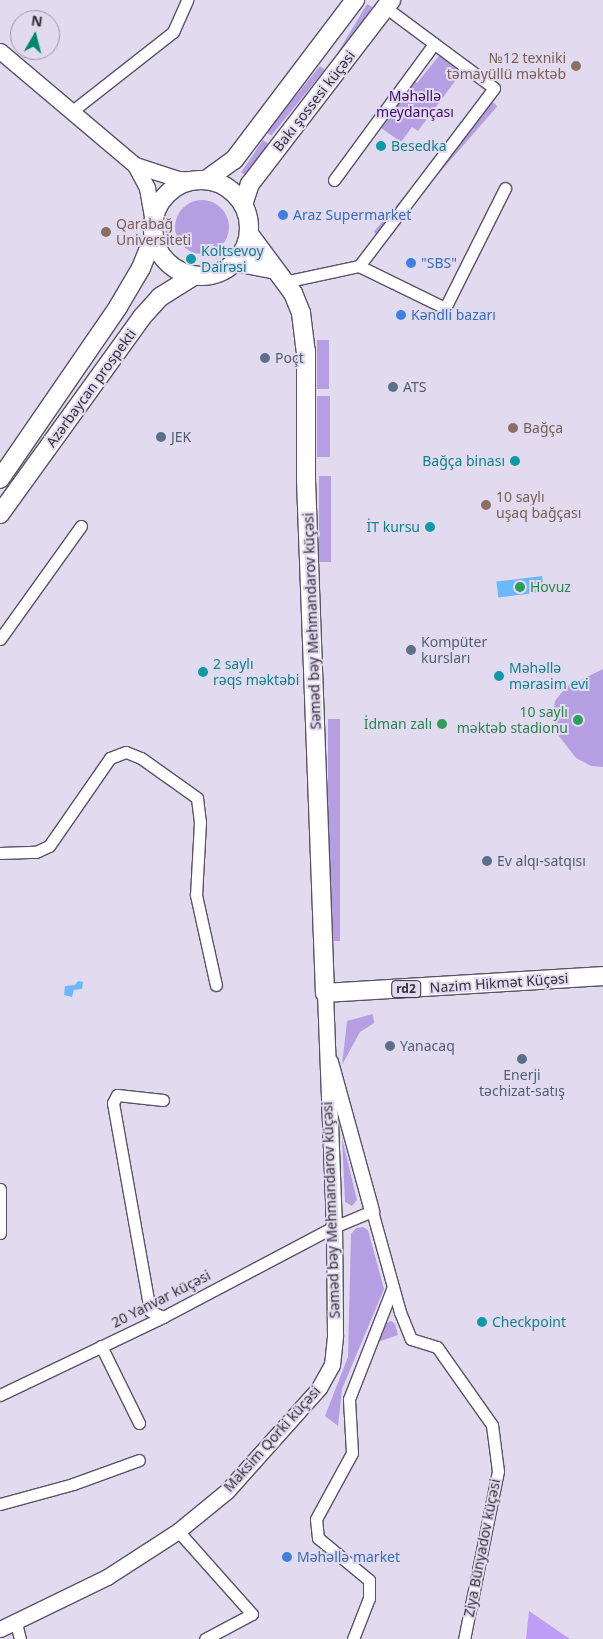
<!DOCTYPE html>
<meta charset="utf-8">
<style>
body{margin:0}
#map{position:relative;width:603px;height:1639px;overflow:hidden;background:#e2dbf0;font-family:"Noto Sans",sans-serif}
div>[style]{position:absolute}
.green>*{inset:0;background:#b69ee3;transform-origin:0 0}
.round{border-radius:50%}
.forest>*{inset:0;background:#bd9df5}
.water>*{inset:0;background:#6cb8fe;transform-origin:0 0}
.roads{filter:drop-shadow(1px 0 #595465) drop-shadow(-1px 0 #595465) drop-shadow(0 1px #595465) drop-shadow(0 -1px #595465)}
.minor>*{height:11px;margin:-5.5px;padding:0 5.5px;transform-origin:5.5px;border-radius:5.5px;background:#fff}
.tertiary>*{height:14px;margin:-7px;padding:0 7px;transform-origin:7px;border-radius:7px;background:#fff}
.secondary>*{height:15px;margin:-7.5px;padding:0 7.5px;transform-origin:7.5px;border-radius:7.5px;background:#fff}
.primary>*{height:18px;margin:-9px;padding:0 9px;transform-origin:9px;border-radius:9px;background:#fff}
.primary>.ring{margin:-9px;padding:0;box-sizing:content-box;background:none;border:18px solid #fff;border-radius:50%}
.dots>*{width:14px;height:14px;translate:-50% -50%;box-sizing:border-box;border:2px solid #e2dbf0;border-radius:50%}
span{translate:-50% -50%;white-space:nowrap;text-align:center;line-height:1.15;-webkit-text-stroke:4px #e2dbf0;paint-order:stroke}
.shield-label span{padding:1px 4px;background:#e2dbf0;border:1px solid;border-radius:4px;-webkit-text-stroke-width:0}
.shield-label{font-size:12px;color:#333038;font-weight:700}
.education-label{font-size:14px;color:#785e54}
.right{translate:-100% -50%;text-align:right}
.left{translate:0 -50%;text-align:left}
.park-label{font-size:14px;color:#400972}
.street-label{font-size:14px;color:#333038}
.culture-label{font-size:14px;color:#0d838f}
.shop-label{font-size:14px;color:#366cbe}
.service-label{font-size:14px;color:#4e5e75}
.leisure-label{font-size:14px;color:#27864d}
.north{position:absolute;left:10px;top:10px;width:50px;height:50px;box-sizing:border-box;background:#e2dbf0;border:1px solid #9c97a6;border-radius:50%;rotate:8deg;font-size:14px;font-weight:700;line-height:20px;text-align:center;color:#333038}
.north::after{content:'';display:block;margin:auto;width:18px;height:22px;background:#00886d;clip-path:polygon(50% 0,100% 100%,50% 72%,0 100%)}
</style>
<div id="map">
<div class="green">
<div style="left:367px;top:4px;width:6px;height:70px;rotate:31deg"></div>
<div style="clip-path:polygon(441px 53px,464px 69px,418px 131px,412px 127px,401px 142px,377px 125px,411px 79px,417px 83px)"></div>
<div style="left:320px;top:66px;width:6px;height:85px;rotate:39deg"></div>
<div style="left:489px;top:99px;width:11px;height:176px;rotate:41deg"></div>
<div style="left:263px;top:140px;width:7px;height:39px;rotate:34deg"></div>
<div class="round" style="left:175px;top:200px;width:54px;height:54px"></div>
<div style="left:317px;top:340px;width:12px;height:49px"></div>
<div style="left:317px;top:396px;width:13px;height:61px"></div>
<div style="left:319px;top:476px;width:12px;height:86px"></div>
<div style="clip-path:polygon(603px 669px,603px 767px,591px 766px,576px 758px,559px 736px,553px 714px,555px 701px,566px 687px)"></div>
<div style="left:328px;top:719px;width:12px;height:222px"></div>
<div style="clip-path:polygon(373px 1014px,374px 1023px,360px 1032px,342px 1065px,347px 1021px)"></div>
<div style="clip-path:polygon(342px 1138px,357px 1200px,352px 1206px,345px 1202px)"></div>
<div style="clip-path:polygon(363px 1227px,368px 1230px,384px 1289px,342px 1389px,338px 1426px,325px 1416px,348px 1357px,351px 1234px,356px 1228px)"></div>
<div style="clip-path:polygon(391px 1321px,395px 1324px,398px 1335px,372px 1344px,384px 1324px)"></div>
</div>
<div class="forest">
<div style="clip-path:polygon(529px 1611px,570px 1639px,526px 1639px)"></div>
</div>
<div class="water">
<div style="left:542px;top:576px;width:16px;height:46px;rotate:83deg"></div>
<div style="clip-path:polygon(78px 981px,83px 982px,82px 989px,74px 990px,72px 997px,64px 995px,65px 986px,75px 985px)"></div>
</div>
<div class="roads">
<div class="minor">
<div style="left:71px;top:112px;width:130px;rotate:-38.1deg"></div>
<div style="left:173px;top:32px;width:35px;rotate:-66deg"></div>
<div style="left:334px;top:180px;width:169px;rotate:-53.7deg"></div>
<div style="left:359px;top:266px;width:223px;rotate:-52.8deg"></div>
<div style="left:494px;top:88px;width:136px;rotate:-143.4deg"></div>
<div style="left:284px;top:282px;width:77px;rotate:-12deg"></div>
<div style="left:359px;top:266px;width:96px;rotate:26deg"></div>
<div style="left:445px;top:308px;width:134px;rotate:-63.4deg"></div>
<div style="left:0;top:639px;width:139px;rotate:-54.4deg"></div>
<div style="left:0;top:853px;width:36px;rotate:-2deg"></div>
<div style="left:36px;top:852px;width:14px;rotate:-25deg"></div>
<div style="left:49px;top:846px;width:107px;rotate:-55.3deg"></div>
<div style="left:110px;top:758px;width:17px;rotate:-21deg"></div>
<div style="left:126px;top:752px;width:16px;rotate:22deg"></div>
<div style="left:141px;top:758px;width:69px;rotate:35.5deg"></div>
<div style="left:197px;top:798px;width:24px;rotate:83deg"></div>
<div style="left:200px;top:822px;width:73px;rotate:93.1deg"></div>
<div style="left:196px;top:895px;width:92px;rotate:77.5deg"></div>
<div style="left:163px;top:1100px;width:46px;rotate:-173.8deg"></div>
<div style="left:117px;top:1095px;width:9px;rotate:117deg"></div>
<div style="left:113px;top:1103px;width:211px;rotate:79.9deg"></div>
<div style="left:150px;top:1311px;width:14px;rotate:25deg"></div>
<div style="left:0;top:1189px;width:44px;rotate:90deg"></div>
<div style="left:101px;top:1346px;width:86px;rotate:63.7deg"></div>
<div style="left:0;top:1395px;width:181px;rotate:-25.6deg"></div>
<div style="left:163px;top:1317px;width:193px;rotate:-27.8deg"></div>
<div style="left:334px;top:1227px;width:41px;rotate:-22.8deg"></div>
<div style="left:372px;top:1211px;width:105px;rotate:74.5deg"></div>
<div style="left:400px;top:1312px;width:29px;rotate:68deg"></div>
<div style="left:411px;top:1339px;width:27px;rotate:17deg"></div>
<div style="left:437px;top:1347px;width:95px;rotate:54.8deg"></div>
<div style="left:492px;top:1425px;width:46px;rotate:82.6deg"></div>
<div style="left:498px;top:1471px;width:171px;rotate:101.4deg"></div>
<div style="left:0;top:1504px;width:76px;rotate:-15.3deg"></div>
<div style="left:73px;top:1484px;width:70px;rotate:-20deg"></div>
<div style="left:178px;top:1531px;width:111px;rotate:48.3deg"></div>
<div style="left:252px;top:1614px;width:53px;rotate:152deg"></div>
<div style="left:16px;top:1623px;width:16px;rotate:76deg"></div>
<div style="left:353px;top:1639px;width:44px;rotate:-68.7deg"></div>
<div style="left:369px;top:1598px;width:18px;rotate:-90deg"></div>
<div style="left:369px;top:1580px;width:66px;rotate:-140.5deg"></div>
<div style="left:318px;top:1538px;width:19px;rotate:-96deg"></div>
<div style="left:316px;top:1519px;width:75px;rotate:-61.4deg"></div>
<div style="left:352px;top:1453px;width:54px;rotate:-93.2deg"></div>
<div style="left:349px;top:1399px;width:120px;rotate:-68.6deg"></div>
</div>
<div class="tertiary">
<div style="left:331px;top:1062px;width:155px;rotate:74.6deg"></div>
</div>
<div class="secondary">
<div style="left:0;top:51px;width:177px;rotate:40.2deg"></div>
<div style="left:135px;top:165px;width:45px;rotate:18deg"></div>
<div style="left:178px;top:179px;width:28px;rotate:2deg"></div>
<div style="left:135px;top:165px;width:26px;rotate:62deg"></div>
<div style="left:147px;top:188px;width:35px;rotate:80deg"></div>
<div style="left:0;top:1629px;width:119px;rotate:-25.9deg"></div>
<div style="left:107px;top:1577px;width:85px;rotate:-32.9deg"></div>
<div style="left:178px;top:1531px;width:63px;rotate:-39.2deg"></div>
<div style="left:227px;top:1491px;width:138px;rotate:-48.2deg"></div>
<div style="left:319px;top:1388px;width:26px;rotate:-61deg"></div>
<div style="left:332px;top:1365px;width:30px;rotate:-84deg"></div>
<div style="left:335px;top:1335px;width:108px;rotate:-90.5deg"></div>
<div style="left:334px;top:1227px;width:234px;rotate:-92.2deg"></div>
</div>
<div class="primary">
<div style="left:206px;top:180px;width:34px;rotate:-36deg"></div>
<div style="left:234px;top:160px;width:201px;rotate:-52.9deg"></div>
<div class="ring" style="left:153px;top:180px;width:78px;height:78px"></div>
<div style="left:243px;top:205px;width:22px;rotate:-72deg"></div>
<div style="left:250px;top:184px;width:232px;rotate:-52.5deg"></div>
<div style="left:249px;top:234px;width:74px;rotate:53.3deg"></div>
<div style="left:293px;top:293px;width:22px;rotate:68deg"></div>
<div style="left:301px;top:313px;width:38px;rotate:83deg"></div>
<div style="left:306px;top:351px;width:129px;rotate:90deg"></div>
<div style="left:306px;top:480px;width:513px;rotate:87.88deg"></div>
<div style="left:325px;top:993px;width:279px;rotate:-3.5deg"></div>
<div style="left:235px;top:262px;width:38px;rotate:11deg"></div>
<div style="left:0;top:479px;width:209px;rotate:-55.5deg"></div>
<div style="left:118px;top:307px;width:45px;rotate:-59.5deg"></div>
<div style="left:141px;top:268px;width:35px;rotate:-68deg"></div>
<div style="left:0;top:514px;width:243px;rotate:-54.2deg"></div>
<div style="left:142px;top:317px;width:27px;rotate:-48deg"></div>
<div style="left:160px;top:297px;width:40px;rotate:-32deg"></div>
</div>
</div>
<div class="dots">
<div style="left:576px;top:66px;background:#8d6e63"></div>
<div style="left:381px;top:146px;background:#0f9aa8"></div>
<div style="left:283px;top:215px;background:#3f7fe0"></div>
<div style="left:106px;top:232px;background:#8d6e63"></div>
<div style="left:191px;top:259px;background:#0f9aa8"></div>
<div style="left:411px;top:263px;background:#3f7fe0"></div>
<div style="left:401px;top:315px;background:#3f7fe0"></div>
<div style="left:265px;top:358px;background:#5c6f8a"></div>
<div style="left:393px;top:387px;background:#5c6f8a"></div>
<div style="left:513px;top:428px;background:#8d6e63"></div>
<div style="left:161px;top:437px;background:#5c6f8a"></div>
<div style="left:515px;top:461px;background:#0f9aa8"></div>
<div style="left:486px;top:505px;background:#8d6e63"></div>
<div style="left:430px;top:527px;background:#0f9aa8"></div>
<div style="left:520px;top:587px;background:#2e9e5b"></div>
<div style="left:411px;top:650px;background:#5c6f8a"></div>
<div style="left:203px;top:672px;background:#0f9aa8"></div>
<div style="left:499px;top:676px;background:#0f9aa8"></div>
<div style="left:578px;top:720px;background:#2e9e5b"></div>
<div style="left:442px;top:724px;background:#2e9e5b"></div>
<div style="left:487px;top:861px;background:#5c6f8a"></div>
<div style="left:390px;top:1046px;background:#5c6f8a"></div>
<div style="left:522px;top:1059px;background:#5c6f8a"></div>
<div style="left:482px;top:1322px;background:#0f9aa8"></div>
<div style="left:287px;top:1557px;background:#3f7fe0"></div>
</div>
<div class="shield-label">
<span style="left:406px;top:989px">rd2</span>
</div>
<div class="education-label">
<span class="right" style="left:566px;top:66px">№12 texniki<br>təmayüllü məktəb</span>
<span class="left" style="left:116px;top:232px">Qarabağ<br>Universiteti</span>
<span class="left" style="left:523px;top:428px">Bağça</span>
<span class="left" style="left:496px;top:505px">10 saylı<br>uşaq bağçası</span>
</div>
<div class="park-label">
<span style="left:415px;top:104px">Məhəllə<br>meydançası</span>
</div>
<div class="street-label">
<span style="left:314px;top:101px;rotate:-52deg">Bakı şossesi küçəsi</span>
<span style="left:91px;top:388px;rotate:-54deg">Azərbaycan prospekti</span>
<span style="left:312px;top:621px;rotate:-92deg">Səməd bəy Mehmandarov küçəsi</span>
<span style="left:499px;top:983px;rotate:-4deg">Nazim Hikmət Küçəsi</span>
<span style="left:331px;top:1210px;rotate:-92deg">Səməd bəy Mehmandarov küçəsi</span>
<span style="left:161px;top:1299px;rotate:-27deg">20 Yanvar küçəsi</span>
<span style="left:272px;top:1439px;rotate:-48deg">Maksim Qorki küçəsi</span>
<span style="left:482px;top:1548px;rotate:-79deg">Ziya Bünyadov küçəsi</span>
</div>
<div class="culture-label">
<span class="left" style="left:391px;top:146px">Besedka</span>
<span class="left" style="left:201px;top:259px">Koltsevoy<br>Dairəsi</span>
<span class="right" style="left:505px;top:461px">Bağça binası</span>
<span class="right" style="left:420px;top:527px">İT kursu</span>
<span class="left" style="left:213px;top:672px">2 saylı<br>rəqs məktəbi</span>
<span class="left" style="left:509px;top:676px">Məhəllə<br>mərasim evi</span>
<span class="left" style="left:492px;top:1322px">Checkpoint</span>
</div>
<div class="shop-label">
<span class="left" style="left:293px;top:215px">Araz Supermarket</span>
<span class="left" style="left:421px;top:263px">"SBS"</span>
<span class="left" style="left:411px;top:315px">Kəndli bazarı</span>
<span class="left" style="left:297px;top:1557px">Məhəllə market</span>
</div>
<div class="service-label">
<span class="left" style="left:275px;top:358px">Poçt</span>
<span class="left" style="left:403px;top:387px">ATS</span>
<span class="left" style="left:171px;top:437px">JEK</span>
<span class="left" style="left:421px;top:650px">Kompüter<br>kursları</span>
<span class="left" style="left:497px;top:861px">Ev alqı-satqısı</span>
<span class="left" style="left:400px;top:1046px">Yanacaq</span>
<span style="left:522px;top:1083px">Enerji<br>təchizat-satış</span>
</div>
<div class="leisure-label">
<span class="left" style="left:530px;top:587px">Hovuz</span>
<span class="right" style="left:568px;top:720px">10 saylı<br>məktəb stadionu</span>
<span class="right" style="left:432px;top:724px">İdman zalı</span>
</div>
<div class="north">N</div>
</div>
